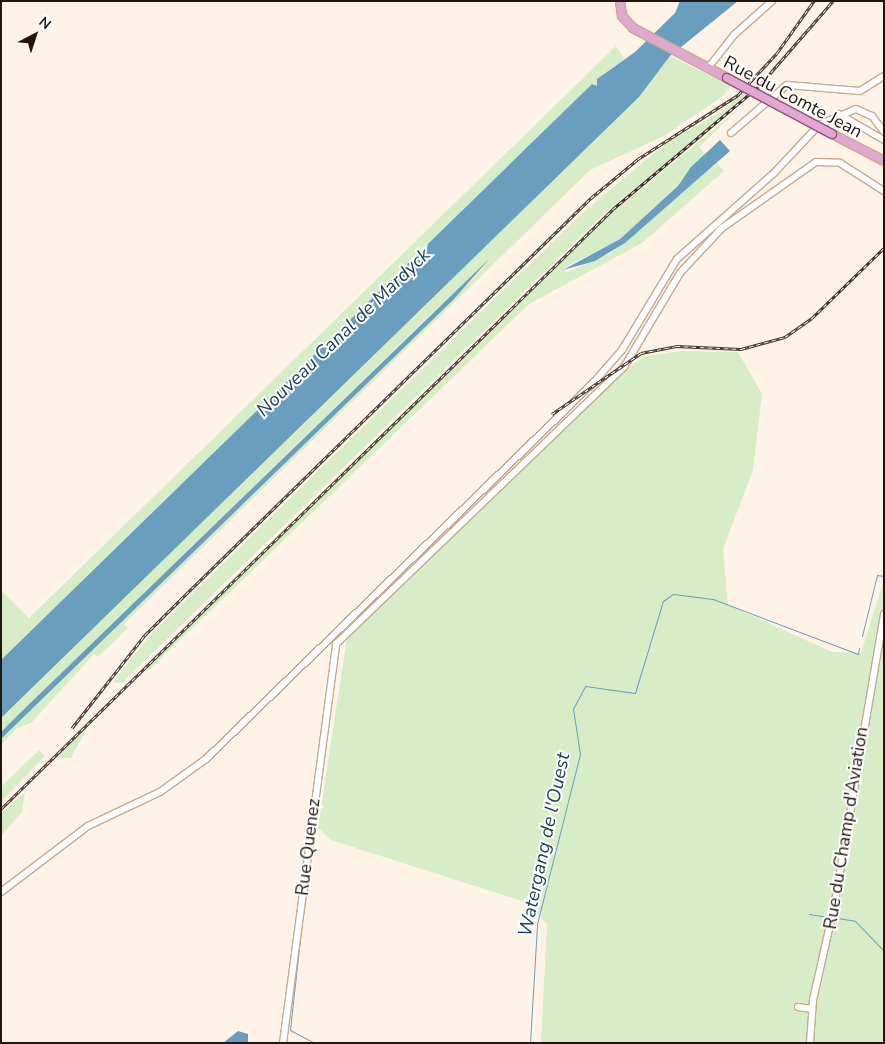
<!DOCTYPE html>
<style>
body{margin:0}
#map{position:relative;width:885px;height:1044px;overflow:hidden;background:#fff3e8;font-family:"Nunito Sans",sans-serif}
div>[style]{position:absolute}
.green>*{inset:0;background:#d6edc8}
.water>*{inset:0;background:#6a9ebe}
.stream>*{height:1px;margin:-0.5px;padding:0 0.5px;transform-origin:0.5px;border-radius:0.5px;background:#6a9ebe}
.roads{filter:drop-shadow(1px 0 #c6aa90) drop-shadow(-1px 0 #c6aa90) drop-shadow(0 1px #c6aa90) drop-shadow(0 -1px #c6aa90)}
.minor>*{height:6px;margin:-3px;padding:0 3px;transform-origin:3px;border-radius:3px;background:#fff}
.major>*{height:8px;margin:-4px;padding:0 4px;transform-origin:4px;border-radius:4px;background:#e1a7d0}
.rail>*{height:3px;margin-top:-1.5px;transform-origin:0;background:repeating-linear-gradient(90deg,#fff 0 4px,#3d3228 0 8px);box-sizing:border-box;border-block:1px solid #3d3228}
.bridges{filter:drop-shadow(1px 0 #914f78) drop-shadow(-1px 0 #914f78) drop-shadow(0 1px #914f78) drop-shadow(0 -1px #914f78)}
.major-bridge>*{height:8px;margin:-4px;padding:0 4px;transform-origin:4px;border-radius:4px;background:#e1a7d0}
span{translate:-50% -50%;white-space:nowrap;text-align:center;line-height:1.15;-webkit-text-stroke:4px #fff;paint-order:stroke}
.street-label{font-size:18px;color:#21160d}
.water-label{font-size:19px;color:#164158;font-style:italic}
.frame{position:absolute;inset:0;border:2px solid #21160d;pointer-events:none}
.north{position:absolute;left:10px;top:10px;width:50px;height:50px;-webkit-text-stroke:4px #fff;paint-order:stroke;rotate:40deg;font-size:14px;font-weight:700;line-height:20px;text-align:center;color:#21160d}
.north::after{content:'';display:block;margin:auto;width:18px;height:22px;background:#21160d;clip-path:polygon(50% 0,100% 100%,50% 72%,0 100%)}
</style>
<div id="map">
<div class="green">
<div style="clip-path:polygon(616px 46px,624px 59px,597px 79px,597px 86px,592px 84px,1px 660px,1px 590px,29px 618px)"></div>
<div style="clip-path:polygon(670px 56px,731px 86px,723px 96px,664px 136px,590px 170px,124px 624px,128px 628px,98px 657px,94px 654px,31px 723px,16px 729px,1px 745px,1px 739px,488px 264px,431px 314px,1px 732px,1px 718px,639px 97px)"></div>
<div style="clip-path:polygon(743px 93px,747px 95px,720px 119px,608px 210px,122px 683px,113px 682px,151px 634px,579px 216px,666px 143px,721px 112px)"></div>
<div style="clip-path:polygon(739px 109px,699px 147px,705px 154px,679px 186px,620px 239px,564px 268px,565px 273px,611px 253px,717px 163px,724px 171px,642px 243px,529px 304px,148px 671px,146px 668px,613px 212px)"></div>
<div style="clip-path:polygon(682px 351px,738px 352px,762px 394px,753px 470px,723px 549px,728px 605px,832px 652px,861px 653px,884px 580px,884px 1043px,541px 1043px,547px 924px,525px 902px,331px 840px,318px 828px,348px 630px,628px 368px,645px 356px)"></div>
<div style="clip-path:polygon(91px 721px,71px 758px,56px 758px)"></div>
<div style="clip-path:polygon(39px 750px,45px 756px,1px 802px,1px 787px)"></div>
<div style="clip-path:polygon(25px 792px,22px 812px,1px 836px,1px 813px)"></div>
</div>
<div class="water">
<div style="clip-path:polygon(680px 1px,738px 1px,670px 56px,639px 97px,1px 718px,1px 660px,592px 84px,597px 86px,597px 79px,635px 52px,675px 13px)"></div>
<div style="clip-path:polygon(720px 140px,730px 151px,625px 243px,595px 261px,563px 270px,620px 239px,678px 186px,691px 167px)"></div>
<div style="clip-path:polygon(489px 259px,454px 299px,1px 739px,1px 732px,18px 715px)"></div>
<div style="clip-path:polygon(238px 1031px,248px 1034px,248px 1043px,223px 1043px)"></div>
</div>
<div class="stream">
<div style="left:862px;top:636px;width:63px;rotate:-76.2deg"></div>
<div style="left:877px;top:575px;width:7px;rotate:8deg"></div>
<div style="left:809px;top:914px;width:19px;rotate:9deg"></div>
<div style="left:837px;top:918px;width:18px;rotate:9deg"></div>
<div style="left:855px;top:921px;width:42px;rotate:46deg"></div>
<div style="left:302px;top:921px;width:110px;rotate:96.3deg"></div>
<div style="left:290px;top:1030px;width:27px;rotate:28deg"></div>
<div style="left:530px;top:1043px;width:119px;rotate:-86.6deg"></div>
<div style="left:537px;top:924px;width:175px;rotate:-75.8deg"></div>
<div style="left:580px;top:754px;width:46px;rotate:-98.8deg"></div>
<div style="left:573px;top:709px;width:26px;rotate:-62deg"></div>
<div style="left:585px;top:686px;width:50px;rotate:8deg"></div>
<div style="left:635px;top:693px;width:96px;rotate:-73.1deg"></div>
<div style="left:663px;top:601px;width:12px;rotate:-35deg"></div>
<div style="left:673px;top:594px;width:40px;rotate:7.1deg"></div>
<div style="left:713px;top:599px;width:155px;rotate:20.8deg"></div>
<div style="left:858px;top:654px;width:6px;rotate:-81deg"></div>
</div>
<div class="roads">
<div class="minor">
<div style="left:708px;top:68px;width:42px;rotate:-51.8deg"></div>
<div style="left:734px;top:35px;width:51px;rotate:-41.8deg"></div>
<div style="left:839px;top:114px;width:52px;rotate:30deg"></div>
<div style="left:731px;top:133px;width:74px;rotate:-40.6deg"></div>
<div style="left:787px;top:85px;width:73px;rotate:4.7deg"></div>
<div style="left:860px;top:91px;width:28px;rotate:-32deg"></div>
<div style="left:1px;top:892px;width:109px;rotate:-37.2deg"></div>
<div style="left:88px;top:826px;width:80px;rotate:-25.3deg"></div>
<div style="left:160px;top:792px;width:57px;rotate:-35.7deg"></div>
<div style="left:206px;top:759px;width:541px;rotate:-44.18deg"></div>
<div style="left:594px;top:382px;width:43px;rotate:-48.8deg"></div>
<div style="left:622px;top:350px;width:106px;rotate:-58.9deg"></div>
<div style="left:677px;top:259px;width:130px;rotate:-41.6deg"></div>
<div style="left:774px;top:173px;width:66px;rotate:-46.8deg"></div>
<div style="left:819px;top:125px;width:40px;rotate:-23.4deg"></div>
<div style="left:856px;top:109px;width:17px;rotate:24deg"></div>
<div style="left:872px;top:116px;width:20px;rotate:53deg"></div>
<div style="left:798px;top:1007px;width:14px;rotate:8deg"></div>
<div style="left:283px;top:1043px;width:403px;rotate:-82.4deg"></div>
<div style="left:336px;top:644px;width:400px;rotate:-43.9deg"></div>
<div style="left:624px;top:367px;width:109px;rotate:-59.2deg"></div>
<div style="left:680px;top:273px;width:62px;rotate:-47deg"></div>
<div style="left:722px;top:228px;width:115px;rotate:-35.1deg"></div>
<div style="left:816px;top:162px;width:24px;rotate:2deg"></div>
<div style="left:840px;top:163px;width:52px;rotate:32.5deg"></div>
<div style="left:810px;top:1043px;width:43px;rotate:-86deg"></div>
<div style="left:813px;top:1000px;width:95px;rotate:-77.3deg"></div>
<div style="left:834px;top:907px;width:297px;rotate:-80.3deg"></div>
</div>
<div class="major">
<div style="left:620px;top:1px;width:15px;rotate:82deg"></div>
<div style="left:622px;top:16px;width:16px;rotate:47deg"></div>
<div style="left:633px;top:28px;width:106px;rotate:28deg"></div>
<div style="left:832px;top:134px;width:59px;rotate:27.4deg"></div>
</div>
</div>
<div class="rail">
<div style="left:552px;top:414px;width:108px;rotate:-34.4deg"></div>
<div style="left:641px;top:353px;width:36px;rotate:-11deg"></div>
<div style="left:676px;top:346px;width:65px;rotate:2.6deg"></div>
<div style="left:741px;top:349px;width:46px;rotate:-15.3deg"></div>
<div style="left:785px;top:337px;width:33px;rotate:-35deg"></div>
<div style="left:812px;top:318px;width:100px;rotate:-44.2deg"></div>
<div style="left:72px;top:728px;width:118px;rotate:-51.9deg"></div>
<div style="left:145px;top:635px;width:49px;rotate:-45deg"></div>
<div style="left:180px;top:600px;width:575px;rotate:-44.37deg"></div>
<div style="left:591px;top:198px;width:61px;rotate:-39.7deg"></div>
<div style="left:638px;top:159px;width:119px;rotate:-32.6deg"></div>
<div style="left:738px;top:95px;width:57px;rotate:-47.1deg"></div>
<div style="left:777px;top:53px;width:64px;rotate:-54.6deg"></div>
<div style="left:1px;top:809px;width:857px;rotate:-44.43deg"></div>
<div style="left:613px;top:209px;width:192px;rotate:-40.1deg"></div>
<div style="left:760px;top:85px;width:111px;rotate:-49deg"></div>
</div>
<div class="bridges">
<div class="major-bridge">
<div style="left:727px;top:78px;width:119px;rotate:28.1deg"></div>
</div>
</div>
<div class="street-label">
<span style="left:793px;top:97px;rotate:28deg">Rue du Comte Jean</span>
<span style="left:846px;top:828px;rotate:-81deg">Rue du Champ d'Aviation</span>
<span style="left:308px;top:847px;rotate:-83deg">Rue Quenez</span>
</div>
<div class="water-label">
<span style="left:344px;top:333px;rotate:-44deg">Nouveau Canal de Mardyck</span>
<span style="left:545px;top:845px;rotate:-78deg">Watergang de l'Ouest</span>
</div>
<div class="frame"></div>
<div class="north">N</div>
</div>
